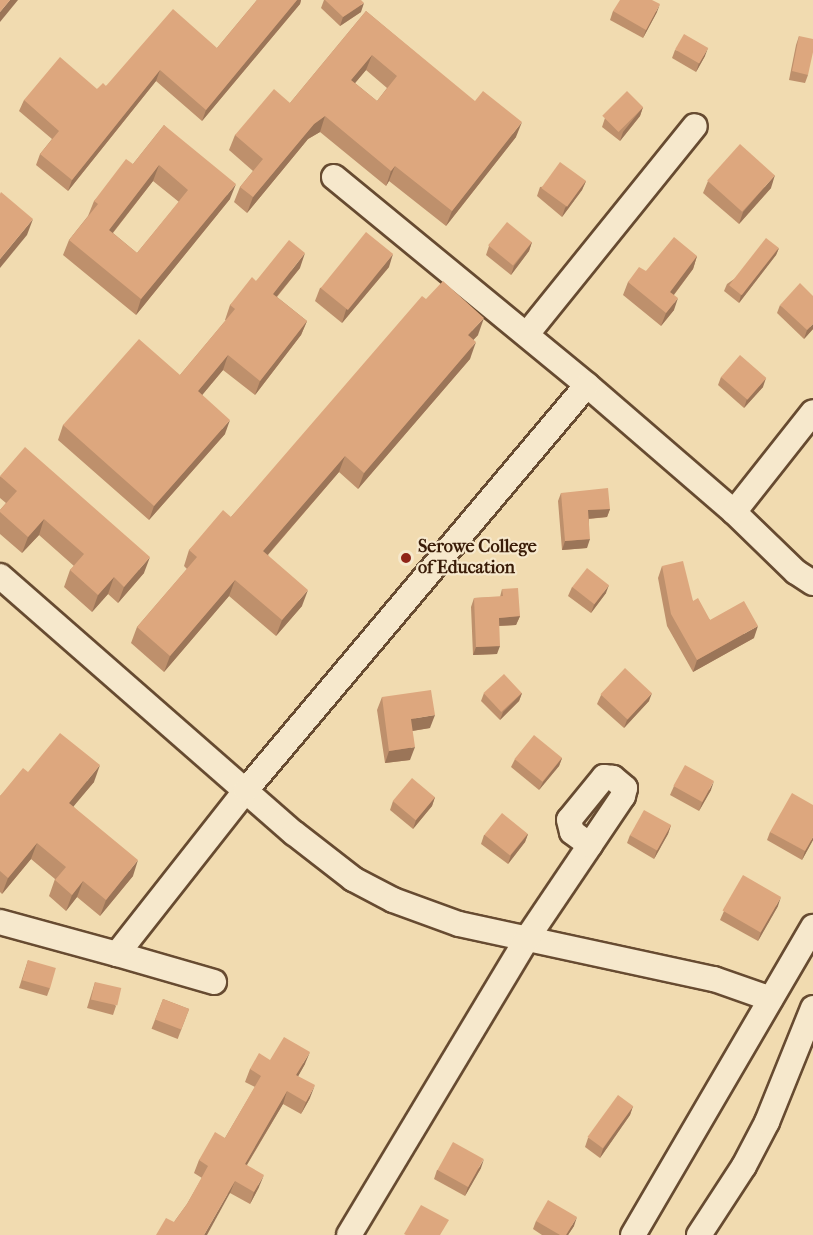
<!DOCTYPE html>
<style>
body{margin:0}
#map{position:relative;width:813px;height:1235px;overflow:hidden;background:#f1dbb0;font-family:"IM FELL French Canon",serif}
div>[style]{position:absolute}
.roads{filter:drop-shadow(2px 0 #674b31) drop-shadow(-2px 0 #674b31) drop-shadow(0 2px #674b31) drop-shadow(0 -2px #674b31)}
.minor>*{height:24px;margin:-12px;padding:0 12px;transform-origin:12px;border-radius:12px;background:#f6e8cc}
.wall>*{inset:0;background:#be906c;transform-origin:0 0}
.shaded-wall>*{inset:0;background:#9b7558}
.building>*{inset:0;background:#dda77e;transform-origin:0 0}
.dots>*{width:16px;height:16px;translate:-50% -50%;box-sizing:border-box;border:3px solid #f6e8cc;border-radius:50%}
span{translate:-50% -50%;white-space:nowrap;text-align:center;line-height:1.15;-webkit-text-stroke:4.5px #f6e8cc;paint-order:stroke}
.poi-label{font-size:18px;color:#391b07;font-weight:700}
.left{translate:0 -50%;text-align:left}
</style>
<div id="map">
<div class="roads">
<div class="minor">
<div style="left:334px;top:177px;width:328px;rotate:39.4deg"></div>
<div style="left:587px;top:385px;width:194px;rotate:40.8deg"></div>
<div style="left:734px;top:512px;width:86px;rotate:44.1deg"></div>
<div style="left:796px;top:572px;width:20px;rotate:33deg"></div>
<div style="left:527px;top:334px;width:267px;rotate:-51.1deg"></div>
<div style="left:734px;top:512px;width:127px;rotate:-51.7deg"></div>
<div style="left:0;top:576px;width:390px;rotate:41.2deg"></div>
<div style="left:294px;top:833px;width:75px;rotate:37.9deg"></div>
<div style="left:353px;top:879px;width:45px;rotate:27.7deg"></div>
<div style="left:393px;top:900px;width:70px;rotate:20deg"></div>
<div style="left:459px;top:924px;width:261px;rotate:12.2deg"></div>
<div style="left:714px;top:979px;width:60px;rotate:19.3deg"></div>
<div style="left:0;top:922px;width:121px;rotate:15.3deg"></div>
<div style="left:117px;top:954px;width:209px;rotate:-51.8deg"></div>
<div style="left:246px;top:790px;width:529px;rotate:-49.9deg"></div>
<div style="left:117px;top:954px;width:101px;rotate:16.1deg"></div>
<div style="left:349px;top:1235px;width:348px;rotate:-59deg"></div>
<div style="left:528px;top:937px;width:111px;rotate:-56deg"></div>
<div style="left:590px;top:845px;width:59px;rotate:-56deg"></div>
<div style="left:623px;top:796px;width:8px;rotate:-76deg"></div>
<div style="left:625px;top:788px;width:16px;rotate:-140deg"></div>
<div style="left:613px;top:778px;width:9px;rotate:-174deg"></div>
<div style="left:604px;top:777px;width:55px;rotate:129.1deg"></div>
<div style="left:569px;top:820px;width:12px;rotate:76deg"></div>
<div style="left:572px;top:832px;width:22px;rotate:36deg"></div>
<div style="left:633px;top:1235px;width:357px;rotate:-59.7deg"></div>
<div style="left:699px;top:1235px;width:82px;rotate:-56.9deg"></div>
<div style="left:744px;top:1166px;width:50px;rotate:-62.4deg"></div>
<div style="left:767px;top:1122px;width:123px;rotate:-68deg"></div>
</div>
</div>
<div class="wall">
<div style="clip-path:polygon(257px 0,301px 0,300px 4px,202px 121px,156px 81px,68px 191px,36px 165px,40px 154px,52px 139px,19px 111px,24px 100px,97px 89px,217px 48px)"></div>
<div style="clip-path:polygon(324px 0,361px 0,361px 12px,340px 26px,321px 8px)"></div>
<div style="clip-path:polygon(evenodd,366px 11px,516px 137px,446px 226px,389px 181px,386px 186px,320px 132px,308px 139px,247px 213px,234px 202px,240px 187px,253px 171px,229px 150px,235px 135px,290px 103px,366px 11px,366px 70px,387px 88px,377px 101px,355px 83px,366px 70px)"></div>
<div style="clip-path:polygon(613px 11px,657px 12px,643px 38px,610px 20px)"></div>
<div style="clip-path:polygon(799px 36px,808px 75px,805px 83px,789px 80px,796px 45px)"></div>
<div style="clip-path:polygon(675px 50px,705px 56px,696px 72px,672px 58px)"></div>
<div style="clip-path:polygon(643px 107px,640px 116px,620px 141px,602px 127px,605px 118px)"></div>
<div style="clip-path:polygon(evenodd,164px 125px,230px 199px,136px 315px,63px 255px,69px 240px,88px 216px,94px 201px,133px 164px,164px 125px,153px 181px,179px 202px,137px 253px,113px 233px,153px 181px)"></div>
<div style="clip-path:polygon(586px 181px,582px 190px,562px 217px,537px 196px,540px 187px)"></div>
<div style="clip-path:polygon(708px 181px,771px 188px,739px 224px,703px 193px)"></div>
<div style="clip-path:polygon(532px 242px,529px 251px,511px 275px,486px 255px,489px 246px)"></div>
<div style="clip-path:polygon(779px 248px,776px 255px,739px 303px,724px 291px,727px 284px)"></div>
<div style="clip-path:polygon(697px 256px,693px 269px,674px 295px,674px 310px,661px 326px,623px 295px,628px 282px,646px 271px)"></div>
<div style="clip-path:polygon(389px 267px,342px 323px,315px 301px,320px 288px)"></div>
<div style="clip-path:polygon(300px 268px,277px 297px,307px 321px,301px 335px,255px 395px,223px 370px,202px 395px,225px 434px,149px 520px,58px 440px,63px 425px,180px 375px,226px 320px,225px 320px,230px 305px,256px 281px)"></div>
<div style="clip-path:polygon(426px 299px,478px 335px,473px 340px,470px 359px,358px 489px,339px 472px,268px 555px,302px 606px,276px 636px,229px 596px,164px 672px,131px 643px,137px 627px,187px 569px,184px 566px,189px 550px,231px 517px)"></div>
<div style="clip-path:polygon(780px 305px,813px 329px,804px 339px,777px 313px)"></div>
<div style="clip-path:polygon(721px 377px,763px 387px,744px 408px,718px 385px)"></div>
<div style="clip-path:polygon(0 476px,144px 573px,118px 603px,108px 594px,92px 612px,64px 587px,70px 570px,74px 566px,39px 535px,22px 553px,0 534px,0 510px,6px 503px,0 498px)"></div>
<div style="clip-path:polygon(561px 493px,610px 509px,607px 517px,589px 519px,587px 548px,562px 550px,558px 501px)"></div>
<div style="clip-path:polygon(662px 566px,710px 620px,754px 638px,693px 672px,667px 626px,658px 578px)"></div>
<div style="clip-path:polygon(572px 587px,606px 593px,591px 613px,568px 596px)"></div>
<div style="clip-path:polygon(502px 589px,520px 616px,516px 625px,499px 626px,497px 654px,473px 655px,471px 607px,474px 598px,500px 597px)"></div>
<div style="clip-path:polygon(484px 693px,522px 693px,519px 701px,500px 720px,481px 701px)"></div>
<div style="clip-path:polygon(601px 695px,649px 701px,624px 728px,597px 704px)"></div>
<div style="clip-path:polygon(382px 697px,430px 728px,412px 731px,410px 760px,385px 763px,377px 710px)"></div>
<div style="clip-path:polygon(562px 758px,559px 766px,539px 790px,511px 767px,515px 759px)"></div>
<div style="clip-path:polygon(28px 772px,94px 782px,73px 806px,133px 876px,100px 916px,77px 897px,66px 911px,49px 896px,55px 879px,31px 859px,2px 894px,0 892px,0 796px)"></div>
<div style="clip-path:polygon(674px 786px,711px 790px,699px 811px,670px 795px)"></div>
<div style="clip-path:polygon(435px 797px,432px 806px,413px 829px,390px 810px,393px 801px)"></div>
<div style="clip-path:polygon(671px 825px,668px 834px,654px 859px,627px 843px,630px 835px)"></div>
<div style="clip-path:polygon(770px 832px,813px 840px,802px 860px,767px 840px)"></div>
<div style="clip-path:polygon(528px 834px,525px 842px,508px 864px,481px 844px,484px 835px)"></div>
<div style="clip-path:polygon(778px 906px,758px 941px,720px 920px,724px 911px)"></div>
<div style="clip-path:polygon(28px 960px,50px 988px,47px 996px,19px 988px)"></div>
<div style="clip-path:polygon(95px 982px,116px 1006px,113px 1015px,87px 1008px)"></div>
<div style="left:163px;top:999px;width:28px;height:32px;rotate:21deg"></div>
<div style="clip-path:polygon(270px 1060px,305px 1064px,298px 1076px,310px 1098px,301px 1114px,283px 1104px,247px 1165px,259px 1187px,250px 1204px,230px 1193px,174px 1222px,187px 1204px,202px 1178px,194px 1173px,199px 1160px,225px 1138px,255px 1087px,245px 1082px,250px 1069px)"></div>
<div style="clip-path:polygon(633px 1106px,630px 1115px,600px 1158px,585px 1147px,588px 1138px)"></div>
<div style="clip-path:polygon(481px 1168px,465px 1196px,434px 1179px,437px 1170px)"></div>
<div style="clip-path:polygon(536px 1221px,574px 1226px,568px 1235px,542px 1235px,533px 1229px)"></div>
</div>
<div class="shaded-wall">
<div style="clip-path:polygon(10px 0,18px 0,0 22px,0 12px)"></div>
<div style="clip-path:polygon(297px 0,301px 0,300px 4px,202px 121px,206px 110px)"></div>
<div style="clip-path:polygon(364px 3px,361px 12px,340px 26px,343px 17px)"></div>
<div style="clip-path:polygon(660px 4px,657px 12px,643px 38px,646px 30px)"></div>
<div style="clip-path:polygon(708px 48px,705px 56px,696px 72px,699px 63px)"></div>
<div style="clip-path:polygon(372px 55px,366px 70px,345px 95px,351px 80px)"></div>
<div style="clip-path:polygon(160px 70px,156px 81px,68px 191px,72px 180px)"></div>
<div style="clip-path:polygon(643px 107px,640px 116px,620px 141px,623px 132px)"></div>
<div style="clip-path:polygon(325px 116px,320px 132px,308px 139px,247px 213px,253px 197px,314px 124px)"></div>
<div style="clip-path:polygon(522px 122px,516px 137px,446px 226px,452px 211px)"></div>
<div style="clip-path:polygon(159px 165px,153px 181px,103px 245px,109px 230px)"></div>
<div style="clip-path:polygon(395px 166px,389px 181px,386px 186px,391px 171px)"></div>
<div style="clip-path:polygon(775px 175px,771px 188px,739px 224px,743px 212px)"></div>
<div style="clip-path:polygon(586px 181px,582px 190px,562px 217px,565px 208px)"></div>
<div style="clip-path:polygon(236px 184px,230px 199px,136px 315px,141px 299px)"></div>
<div style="clip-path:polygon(33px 219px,27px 235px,0 268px,0 259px)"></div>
<div style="clip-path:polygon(532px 242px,529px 251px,511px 275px,514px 266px)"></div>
<div style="clip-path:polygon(779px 248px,776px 255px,739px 303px,741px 295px)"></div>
<div style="clip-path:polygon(305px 253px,300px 268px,267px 308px,273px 294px)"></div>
<div style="clip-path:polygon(393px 254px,389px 267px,342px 323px,346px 310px)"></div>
<div style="clip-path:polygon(697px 256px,693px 269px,666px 305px,670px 292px)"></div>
<div style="clip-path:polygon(678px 298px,674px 310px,661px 326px,666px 313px)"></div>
<div style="clip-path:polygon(484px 318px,478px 335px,462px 352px,468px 335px)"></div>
<div style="clip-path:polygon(307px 321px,301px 335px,255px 395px,260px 381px)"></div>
<div style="clip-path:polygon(813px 324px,813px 329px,804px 339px,807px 330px)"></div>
<div style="clip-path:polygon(476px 342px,470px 359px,358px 489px,364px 473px)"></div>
<div style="clip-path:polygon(228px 355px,223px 370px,193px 406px,198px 391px)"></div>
<div style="clip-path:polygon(766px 378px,763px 387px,744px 408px,747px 399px)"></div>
<div style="clip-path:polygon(230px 420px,225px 434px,149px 520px,154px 506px)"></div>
<div style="clip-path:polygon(345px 456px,339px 472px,257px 567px,263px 551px)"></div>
<div style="clip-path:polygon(610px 509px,607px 517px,585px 519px,588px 510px)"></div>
<div style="clip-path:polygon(44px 519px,39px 535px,22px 553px,28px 537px)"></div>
<div style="clip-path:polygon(590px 539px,587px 548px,562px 550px,565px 541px)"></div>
<div style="clip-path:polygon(150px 557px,144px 573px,118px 603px,124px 587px)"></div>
<div style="clip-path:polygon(114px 577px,108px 594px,92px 612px,98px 595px)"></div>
<div style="clip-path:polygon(235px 580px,229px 596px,164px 672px,170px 656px)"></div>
<div style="clip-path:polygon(609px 585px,606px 593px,591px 613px,594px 605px)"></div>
<div style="clip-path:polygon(308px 590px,302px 606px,276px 636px,282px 620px)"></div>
<div style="clip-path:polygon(520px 616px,516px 625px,496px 626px,499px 618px)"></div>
<div style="clip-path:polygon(758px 626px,754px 638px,693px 672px,697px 660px)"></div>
<div style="clip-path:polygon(500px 646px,497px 654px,473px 655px,476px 647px)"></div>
<div style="clip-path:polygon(522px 693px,519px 701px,500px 720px,503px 712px)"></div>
<div style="clip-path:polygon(652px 693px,649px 701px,624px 728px,627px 720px)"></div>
<div style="clip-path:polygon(435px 715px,430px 728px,406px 732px,411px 719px)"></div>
<div style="clip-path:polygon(415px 747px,410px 760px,385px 763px,389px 751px)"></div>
<div style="clip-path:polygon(562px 758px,559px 766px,539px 790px,543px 782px)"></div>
<div style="clip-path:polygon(100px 765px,94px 782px,63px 819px,69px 803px)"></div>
<div style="clip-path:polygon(714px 781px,711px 790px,699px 811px,702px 803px)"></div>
<div style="clip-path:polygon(435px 797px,432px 806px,413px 829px,416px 820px)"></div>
<div style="clip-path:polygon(671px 825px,668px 834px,654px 859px,657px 850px)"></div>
<div style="clip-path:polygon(528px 834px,525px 842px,508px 864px,511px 855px)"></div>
<div style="clip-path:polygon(813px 837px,813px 840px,802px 860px,805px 851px)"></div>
<div style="clip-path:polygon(37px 843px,31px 859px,2px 894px,8px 878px)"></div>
<div style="clip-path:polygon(138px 860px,133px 876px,100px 916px,106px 900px)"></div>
<div style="clip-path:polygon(83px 881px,77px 897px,66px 911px,72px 895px)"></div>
<div style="clip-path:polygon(781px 897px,778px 906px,758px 941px,761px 932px)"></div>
<div style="clip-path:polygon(310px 1052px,305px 1064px,292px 1087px,296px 1075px)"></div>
<div style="clip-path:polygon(315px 1085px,310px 1098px,301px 1114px,306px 1102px)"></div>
<div style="clip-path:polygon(287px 1091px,283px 1104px,240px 1176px,245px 1164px)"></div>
<div style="clip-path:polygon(633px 1106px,630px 1115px,600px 1158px,603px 1149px)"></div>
<div style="clip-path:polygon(484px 1159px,481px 1168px,465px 1196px,468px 1187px)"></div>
<div style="clip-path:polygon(264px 1175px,259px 1187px,250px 1204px,254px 1192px)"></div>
<div style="clip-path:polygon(235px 1181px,230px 1193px,207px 1235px,204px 1235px)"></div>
<div style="clip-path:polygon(577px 1217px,574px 1226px,568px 1235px,566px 1235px)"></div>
</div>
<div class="building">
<div style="clip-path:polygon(0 0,10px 0,0 12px)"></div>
<div style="clip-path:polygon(257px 0,297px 0,206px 110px,160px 70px,72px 180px,40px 154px,59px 131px,24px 100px,60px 57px,97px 89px,103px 83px,106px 86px,173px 9px,217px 48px)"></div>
<div style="clip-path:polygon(325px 0,361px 0,364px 3px,343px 17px)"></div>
<div style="clip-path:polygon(620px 0,652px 0,660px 4px,646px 30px,613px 11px)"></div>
<div style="clip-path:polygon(evenodd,366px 11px,475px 101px,483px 91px,522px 122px,452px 211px,395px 166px,391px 171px,325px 116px,314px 124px,253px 197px,240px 187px,263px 159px,235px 135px,274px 89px,290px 103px,366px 11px,372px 55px,397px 76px,377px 101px,351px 80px,372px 55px)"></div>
<div style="left:684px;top:34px;width:28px;height:18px;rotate:30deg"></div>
<div style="clip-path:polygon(799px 36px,813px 39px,813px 52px,808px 75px,792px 71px)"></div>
<div style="left:627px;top:91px;width:23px;height:35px;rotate:45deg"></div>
<div style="clip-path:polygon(evenodd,164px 125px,236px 184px,141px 299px,69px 240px,98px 204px,94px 201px,126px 159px,133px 164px,164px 125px,159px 165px,188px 190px,137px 253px,109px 230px,159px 165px)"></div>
<div style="left:740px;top:144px;width:47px;height:49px;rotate:42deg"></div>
<div style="left:560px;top:162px;width:32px;height:32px;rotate:36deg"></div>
<div style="clip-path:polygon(1px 192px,33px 219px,0 259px,0 194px)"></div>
<div style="left:507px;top:222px;width:32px;height:30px;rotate:39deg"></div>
<div style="left:366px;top:232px;width:35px;height:72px;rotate:39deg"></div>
<div style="clip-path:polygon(674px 237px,697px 256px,670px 292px,678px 298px,666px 313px,628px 282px,639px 267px,646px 271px)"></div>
<div style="left:766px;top:238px;width:16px;height:60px;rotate:38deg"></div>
<div style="clip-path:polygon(289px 240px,305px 253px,273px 294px,307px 321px,260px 381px,228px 355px,198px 391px,230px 420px,154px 506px,63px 425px,139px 339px,180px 375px,235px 309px,230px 305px,252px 277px,256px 281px)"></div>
<div style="clip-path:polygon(443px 281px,484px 318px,468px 335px,476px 342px,364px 473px,345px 456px,263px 551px,308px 590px,282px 620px,235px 580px,170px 656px,137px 627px,197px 557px,189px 550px,223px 510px,231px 517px,422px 296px,426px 299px)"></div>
<div style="clip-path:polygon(800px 283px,813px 296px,813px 324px,807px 330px,780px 305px)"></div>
<div style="left:740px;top:355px;width:35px;height:29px;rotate:41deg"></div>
<div style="clip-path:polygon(25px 447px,150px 557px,124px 587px,114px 577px,98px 595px,70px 570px,84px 554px,44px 519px,28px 537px,0 512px,0 510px,17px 491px,0 476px)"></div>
<div style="clip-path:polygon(608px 488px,610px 509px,588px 510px,590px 539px,565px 541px,561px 493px)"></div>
<div style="clip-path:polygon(683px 561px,693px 601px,698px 598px,710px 620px,744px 601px,758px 626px,697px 660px,671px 614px,662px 566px)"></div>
<div style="left:587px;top:568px;width:28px;height:24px;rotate:38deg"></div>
<div style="clip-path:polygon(518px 588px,520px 616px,499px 618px,500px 646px,476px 647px,474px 598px,503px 596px,502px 589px)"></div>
<div style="left:625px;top:668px;width:37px;height:36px;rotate:43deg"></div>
<div style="left:504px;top:674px;width:26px;height:28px;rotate:47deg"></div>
<div style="clip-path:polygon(431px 690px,435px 715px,411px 719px,415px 747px,389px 751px,382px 697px)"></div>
<div style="clip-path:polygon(60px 733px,100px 765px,69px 803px,138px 860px,106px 900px,83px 881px,72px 895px,55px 880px,66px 867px,37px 843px,8px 878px,0 871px,0 796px,23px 768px,28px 772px)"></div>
<div style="left:534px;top:735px;width:36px;height:31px;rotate:39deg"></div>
<div style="left:685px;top:765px;width:33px;height:24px;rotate:29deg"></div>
<div style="left:412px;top:778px;width:30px;height:30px;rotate:40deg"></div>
<div style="clip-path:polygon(792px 793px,813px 805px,813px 837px,805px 851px,770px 832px)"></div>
<div style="left:644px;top:810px;width:31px;height:29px;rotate:29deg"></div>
<div style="left:502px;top:813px;width:33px;height:28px;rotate:39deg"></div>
<div style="left:743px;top:875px;width:44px;height:41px;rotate:30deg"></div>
<div style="left:28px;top:960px;width:29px;height:21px;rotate:16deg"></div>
<div style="left:95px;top:982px;width:27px;height:18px;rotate:13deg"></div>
<div style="left:163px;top:999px;width:28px;height:22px;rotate:21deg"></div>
<div style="clip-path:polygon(284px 1037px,310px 1052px,296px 1075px,315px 1085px,306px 1102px,287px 1091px,245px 1164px,264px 1175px,254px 1192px,235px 1181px,204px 1235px,156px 1235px,166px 1218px,174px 1222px,187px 1204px,208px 1166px,199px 1160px,215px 1132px,225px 1138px,261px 1076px,250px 1069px,259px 1053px,270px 1060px)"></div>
<div style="left:618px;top:1095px;width:19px;height:52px;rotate:36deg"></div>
<div style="left:453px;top:1142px;width:35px;height:32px;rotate:29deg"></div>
<div style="clip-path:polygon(548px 1200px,577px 1217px,566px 1235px,560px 1235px,536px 1221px)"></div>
<div style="clip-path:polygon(421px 1205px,449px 1220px,440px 1235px,406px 1235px,404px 1234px)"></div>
</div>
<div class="dots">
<div style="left:406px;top:558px;background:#8f2418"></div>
</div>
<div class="poi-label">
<span class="left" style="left:418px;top:558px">Serowe College<br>of Education</span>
</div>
</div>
